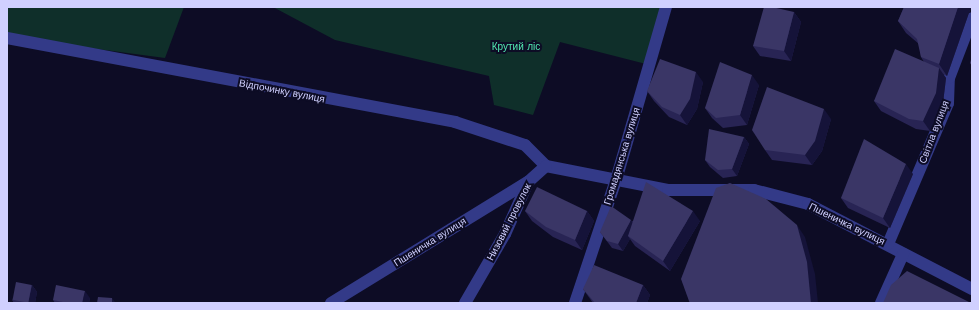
<!DOCTYPE html>
<meta charset="utf-8">
<style>
body{margin:0}
#map{position:relative;width:979px;height:310px;overflow:hidden;background:#0d0c25;font-family:"Work Sans",sans-serif}
div>[style]{position:absolute}
.green>*{inset:0;background:#0f2f2a}
.street>*{height:12px;margin:-6px;padding:0 6px;transform-origin:6px;border-radius:6px;background:#333a88}
.wall>*{inset:0;background:#282454}
.shaded-wall>*{inset:0;background:#151339}
.building>*{inset:0;background:#3a3666;transform-origin:0 0}
span{translate:-50% -50%;white-space:nowrap;text-align:center;line-height:1.15;-webkit-text-stroke:4px #0d0c25;paint-order:stroke}
.park-label{font-size:10px;color:#52e9b1}
.street-label{font-size:10px;color:#d0d0ff}
.frame{position:absolute;inset:0;border:8px solid #d0d0ff;pointer-events:none}
</style>
<div id="map">
<div class="green">
<div style="clip-path:polygon(7px 7px,184px 7px,165px 58px,37px 41px,7px 33px)"></div>
<div style="clip-path:polygon(273px 7px,667px 7px,646px 64px,560px 42px,533px 115px,494px 105px,489px 76px,335px 40px)"></div>
</div>
<div class="street">
<div style="left:7px;top:38px;width:456px;rotate:10.6deg"></div>
<div style="left:455px;top:122px;width:74px;rotate:18.2deg"></div>
<div style="left:525px;top:145px;width:30px;rotate:45deg"></div>
<div style="left:546px;top:166px;width:124px;rotate:11.1deg"></div>
<div style="left:668px;top:190px;width:86px"></div>
<div style="left:754px;top:190px;width:56px;rotate:14.5deg"></div>
<div style="left:808px;top:204px;width:185px;rotate:27.4deg"></div>
<div style="left:888px;top:244px;width:153px;rotate:-66.9deg"></div>
<div style="left:948px;top:103px;width:25px;rotate:-88deg"></div>
<div style="left:949px;top:78px;width:64px;rotate:-69deg"></div>
<div style="left:331px;top:303px;width:231px;rotate:-31.6deg"></div>
<div style="left:465px;top:303px;width:80px;rotate:-59.9deg"></div>
<div style="left:505px;top:234px;width:57px;rotate:-66.1deg"></div>
<div style="left:528px;top:182px;width:24px;rotate:-42deg"></div>
<div style="left:575px;top:303px;width:130px;rotate:-71.6deg"></div>
<div style="left:616px;top:180px;width:180px;rotate:-73.9deg"></div>
<div style="left:881px;top:303px;width:54px;rotate:-65.8deg"></div>
</div>
<div class="wall">
<div style="clip-path:polygon(904px 7px,971px 7px,947px 76px,943px 74px,946px 78px,943px 103px,930px 131px,916px 129px,881px 111px,874px 101px,924px 62px,921px 57px,919px 44px,906px 33px,898px 21px)"></div>
<div style="clip-path:polygon(794px 12px,801px 22px,791px 61px,760px 56px,753px 46px)"></div>
<div style="clip-path:polygon(703px 82px,697px 109px,687px 125px,669px 117px,654px 101px,647px 91px)"></div>
<div style="clip-path:polygon(759px 85px,747px 125px,723px 128px,712px 118px,705px 108px)"></div>
<div style="clip-path:polygon(831px 119px,822px 151px,812px 165px,772px 160px,765px 150px)"></div>
<div style="clip-path:polygon(744px 137px,749px 144px,737px 176px,723px 178px,710px 167px,705px 160px)"></div>
<div style="clip-path:polygon(913px 174px,890px 228px,848px 208px,841px 198px)"></div>
<div style="clip-path:polygon(525px 211px,587px 211px,594px 221px,582px 250px,553px 237px,532px 221px)"></div>
<div style="clip-path:polygon(633px 221px,700px 221px,670px 271px,635px 246px,630px 239px,623px 251px,612px 248px,600px 232px)"></div>
<div style="clip-path:polygon(32px 285px,37px 292px,35px 303px,14px 303px,12px 300px)"></div>
<div style="clip-path:polygon(643px 285px,650px 295px,647px 303px,593px 303px,583px 289px)"></div>
<div style="clip-path:polygon(90px 298px,89px 303px,55px 303px,53px 300px)"></div>
</div>
<div class="shaded-wall">
<div style="clip-path:polygon(958px 7px,971px 7px,947px 76px,939px 64px)"></div>
<div style="clip-path:polygon(794px 12px,801px 22px,791px 61px,784px 51px)"></div>
<div style="clip-path:polygon(939px 68px,946px 78px,943px 103px,930px 131px,923px 121px)"></div>
<div style="clip-path:polygon(696px 72px,703px 82px,697px 109px,687px 125px,680px 115px)"></div>
<div style="clip-path:polygon(752px 75px,759px 85px,747px 125px,740px 115px)"></div>
<div style="clip-path:polygon(824px 109px,831px 119px,822px 151px,812px 165px,805px 155px)"></div>
<div style="clip-path:polygon(744px 137px,749px 144px,737px 176px,732px 169px)"></div>
<div style="clip-path:polygon(906px 164px,913px 174px,890px 228px,883px 218px)"></div>
<div style="clip-path:polygon(587px 211px,594px 221px,582px 250px,575px 240px)"></div>
<div style="clip-path:polygon(693px 211px,700px 221px,670px 271px,663px 261px)"></div>
<div style="clip-path:polygon(631px 220px,636px 227px,628px 236px,630px 239px,623px 251px,618px 244px)"></div>
<div style="clip-path:polygon(797px 225px,805px 237px,815px 274px,818px 303px,811px 303px)"></div>
<div style="clip-path:polygon(32px 285px,37px 292px,35px 303px,28px 303px)"></div>
<div style="clip-path:polygon(643px 285px,650px 295px,647px 303px,636px 303px)"></div>
<div style="clip-path:polygon(85px 291px,90px 298px,89px 303px,82px 303px)"></div>
<div style="clip-path:polygon(112px 298px,115px 302px,115px 303px,112px 303px)"></div>
</div>
<div class="building">
<div style="clip-path:polygon(764px 7px,772px 7px,794px 12px,784px 51px,753px 46px)"></div>
<div style="clip-path:polygon(904px 7px,958px 7px,939px 64px,921px 57px,917px 39px,898px 21px)"></div>
<div style="clip-path:polygon(895px 49px,939px 68px,936px 93px,923px 121px,909px 119px,874px 101px)"></div>
<div style="clip-path:polygon(972px 56px,972px 66px,970px 63px)"></div>
<div style="clip-path:polygon(660px 59px,696px 72px,690px 99px,680px 115px,662px 107px,647px 91px)"></div>
<div style="clip-path:polygon(720px 62px,752px 75px,740px 115px,716px 118px,705px 108px)"></div>
<div style="clip-path:polygon(767px 87px,824px 109px,815px 141px,805px 155px,765px 150px,752px 130px)"></div>
<div style="clip-path:polygon(709px 129px,744px 137px,732px 169px,718px 170px,705px 160px)"></div>
<div style="clip-path:polygon(864px 139px,906px 164px,883px 218px,841px 198px)"></div>
<div style="clip-path:polygon(646px 182px,693px 211px,663px 261px,628px 236px)"></div>
<div style="clip-path:polygon(730px 183px,766px 199px,797px 225px,807px 262px,811px 303px,690px 303px,689px 301px,681px 279px,716px 188px)"></div>
<div style="clip-path:polygon(537px 187px,587px 211px,575px 240px,546px 227px,525px 211px)"></div>
<div style="clip-path:polygon(611px 206px,631px 220px,618px 244px,607px 241px,600px 232px)"></div>
<div style="clip-path:polygon(594px 265px,643px 285px,636px 303px,595px 303px,583px 289px)"></div>
<div style="clip-path:polygon(907px 271px,971px 303px,883px 303px,891px 285px)"></div>
<div style="left:16px;top:282px;width:16px;height:18px;rotate:11deg"></div>
<div style="clip-path:polygon(56px 285px,85px 291px,82px 303px,68px 303px,53px 300px)"></div>
<div style="clip-path:polygon(98px 297px,112px 298px,112px 303px,97px 303px)"></div>
</div>
<div class="park-label">
<span style="left:516px;top:47px">Крутий ліс</span>
</div>
<div class="street-label">
<span style="left:282px;top:91px;rotate:11deg">Відпочинку вулиця</span>
<span style="left:934px;top:132px;rotate:-69deg">Світла вулиця</span>
<span style="left:622px;top:156px;rotate:-73deg">Громадянська вулиця</span>
<span style="left:509px;top:222px;rotate:-63deg">Низовий провулок</span>
<span style="left:847px;top:224px;rotate:26deg">Пшеничка вулиця</span>
<span style="left:430px;top:242px;rotate:-32deg">Пшеничка вулиця</span>
</div>
<div class="frame"></div>
</div>
